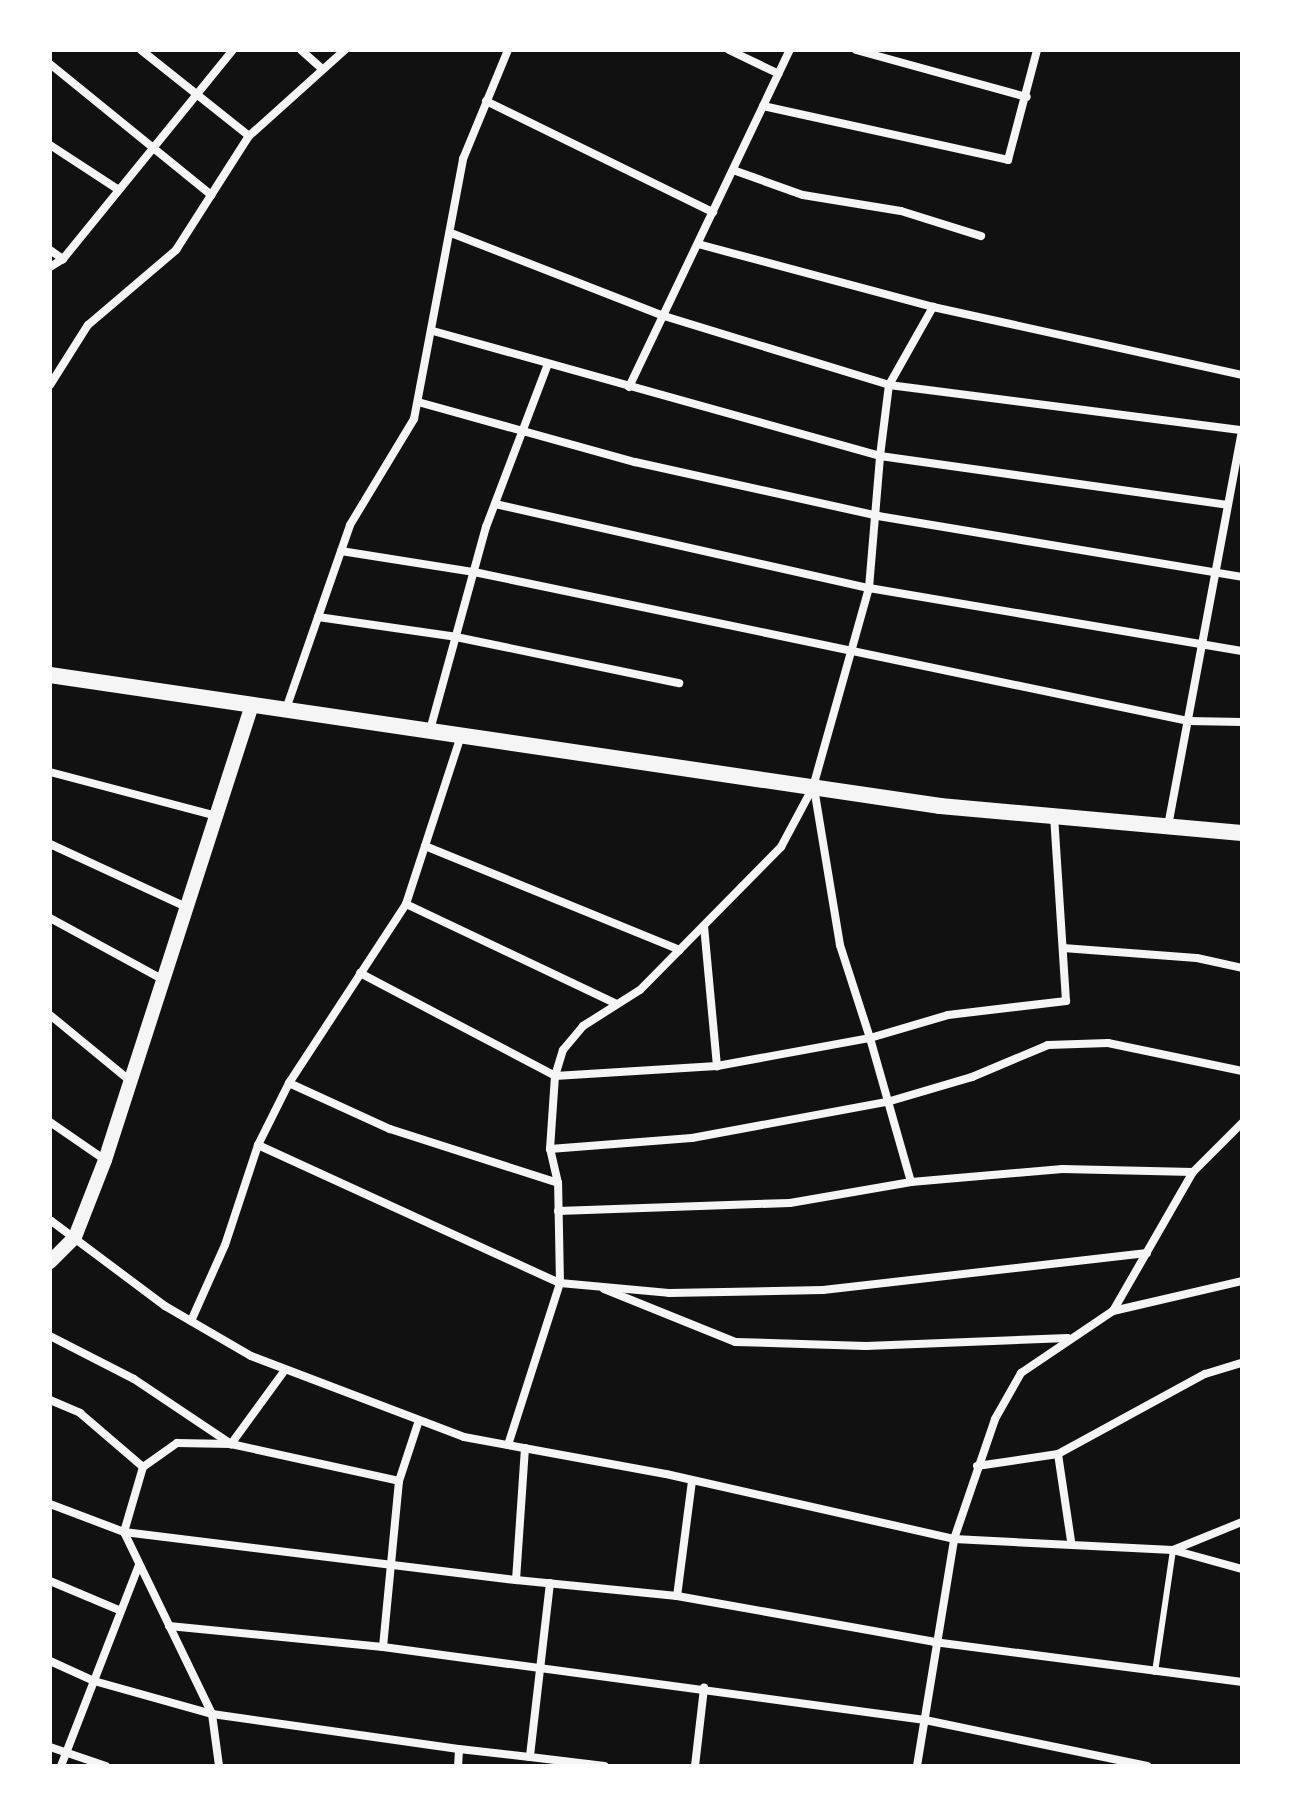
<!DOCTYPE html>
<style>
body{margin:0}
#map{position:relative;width:1292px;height:1816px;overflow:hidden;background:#111;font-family:"Open Sans",sans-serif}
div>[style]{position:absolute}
.service>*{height:6px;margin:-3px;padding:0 3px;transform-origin:3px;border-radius:3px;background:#f5f5f5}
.minor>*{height:8px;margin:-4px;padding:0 4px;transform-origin:4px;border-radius:4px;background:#f5f5f5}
.tertiary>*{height:14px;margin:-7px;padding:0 7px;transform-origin:7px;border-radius:7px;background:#f5f5f5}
.secondary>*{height:16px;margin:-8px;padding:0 8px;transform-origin:8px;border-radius:8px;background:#f5f5f5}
span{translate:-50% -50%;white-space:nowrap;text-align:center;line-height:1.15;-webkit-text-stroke:7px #fff;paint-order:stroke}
.frame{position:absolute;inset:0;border:52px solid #fff;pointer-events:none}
</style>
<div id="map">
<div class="service">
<div style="left:1155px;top:1672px;width:123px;rotate:-81.6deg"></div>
</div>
<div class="minor">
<div style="left:141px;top:50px;width:138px;rotate:38.5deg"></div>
<div style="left:301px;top:50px;width:27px;rotate:42deg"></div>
<div style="left:729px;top:50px;width:55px;rotate:25.6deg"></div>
<div style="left:856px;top:50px;width:177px;rotate:15.4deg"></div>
<div style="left:50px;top:64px;width:208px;rotate:39.1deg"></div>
<div style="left:486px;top:101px;width:253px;rotate:26.1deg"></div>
<div style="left:763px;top:106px;width:251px;rotate:12.4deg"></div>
<div style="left:1008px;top:160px;width:114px;rotate:-75.2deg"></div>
<div style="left:50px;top:145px;width:82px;rotate:33.1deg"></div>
<div style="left:733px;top:170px;width:74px;rotate:19.7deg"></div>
<div style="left:803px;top:195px;width:99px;rotate:9.3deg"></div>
<div style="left:901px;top:211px;width:84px;rotate:17.4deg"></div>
<div style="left:451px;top:233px;width:229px;rotate:21.3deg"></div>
<div style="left:664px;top:316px;width:235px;rotate:17deg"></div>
<div style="left:889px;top:385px;width:356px;rotate:7.3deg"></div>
<div style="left:698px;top:244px;width:243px;rotate:15deg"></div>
<div style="left:933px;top:307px;width:316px;rotate:12.4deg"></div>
<div style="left:50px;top:250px;width:16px;rotate:35deg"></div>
<div style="left:50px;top:267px;width:15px;rotate:-32deg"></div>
<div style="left:63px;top:259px;width:269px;rotate:-50.9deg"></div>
<div style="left:433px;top:331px;width:464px;rotate:15.6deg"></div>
<div style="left:880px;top:456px;width:72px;rotate:-82.8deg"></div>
<div style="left:889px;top:385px;width:90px;rotate:-60.6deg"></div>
<div style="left:50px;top:385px;width:71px;rotate:-57.7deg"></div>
<div style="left:88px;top:325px;width:116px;rotate:-40.4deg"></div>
<div style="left:176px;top:250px;width:135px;rotate:-57.4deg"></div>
<div style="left:249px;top:136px;width:129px;rotate:-41.9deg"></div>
<div style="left:629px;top:387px;width:373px;rotate:-64.5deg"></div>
<div style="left:418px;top:402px;width:225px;rotate:15.5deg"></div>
<div style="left:635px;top:462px;width:249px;rotate:12.5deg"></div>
<div style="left:878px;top:516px;width:369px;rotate:9.5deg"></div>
<div style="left:495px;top:504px;width:383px;rotate:12.7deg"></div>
<div style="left:869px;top:588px;width:378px;rotate:9.6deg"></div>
<div style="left:341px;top:551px;width:135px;rotate:9deg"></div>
<div style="left:474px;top:572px;width:729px;rotate:11.79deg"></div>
<div style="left:1188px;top:721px;width:54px;rotate:1.1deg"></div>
<div style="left:318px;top:617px;width:139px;rotate:8.2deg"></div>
<div style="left:456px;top:637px;width:228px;rotate:11.7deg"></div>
<div style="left:286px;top:709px;width:195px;rotate:-70.8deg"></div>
<div style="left:350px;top:525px;width:124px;rotate:-58.9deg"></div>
<div style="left:414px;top:419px;width:265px;rotate:-79.3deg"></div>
<div style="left:463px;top:159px;width:118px;rotate:-67.6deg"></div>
<div style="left:430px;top:730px;width:211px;rotate:-74.6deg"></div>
<div style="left:486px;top:527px;width:174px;rotate:-69.2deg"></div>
<div style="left:50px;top:772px;width:172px;rotate:14.8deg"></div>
<div style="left:1168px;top:826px;width:403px;rotate:-79.4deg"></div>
<div style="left:50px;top:844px;width:148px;rotate:24.8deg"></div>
<div style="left:425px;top:846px;width:275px;rotate:22.2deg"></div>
<div style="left:406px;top:904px;width:233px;rotate:25.4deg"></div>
<div style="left:50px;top:918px;width:128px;rotate:28.6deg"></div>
<div style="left:704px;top:926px;width:141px;rotate:84.7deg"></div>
<div style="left:1063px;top:948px;width:134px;rotate:4.3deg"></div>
<div style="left:1197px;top:958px;width:46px;rotate:12.5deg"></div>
<div style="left:360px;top:973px;width:221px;rotate:27.8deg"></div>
<div style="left:555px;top:1076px;width:162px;rotate:-3.5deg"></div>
<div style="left:717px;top:1066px;width:156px;rotate:-10.4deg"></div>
<div style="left:870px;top:1038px;width:98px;rotate:-107.9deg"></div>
<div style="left:840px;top:945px;width:159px;rotate:-99.4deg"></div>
<div style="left:50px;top:1015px;width:101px;rotate:39.4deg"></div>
<div style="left:289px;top:1083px;width:214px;rotate:-56.8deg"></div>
<div style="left:406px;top:904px;width:177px;rotate:-71.9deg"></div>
<div style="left:50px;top:1122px;width:67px;rotate:34.6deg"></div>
<div style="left:258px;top:1145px;width:69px;rotate:-63.4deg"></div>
<div style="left:289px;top:1083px;width:111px;rotate:24.5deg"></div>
<div style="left:390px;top:1129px;width:176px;rotate:17.8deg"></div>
<div style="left:550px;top:1149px;width:142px;rotate:-4.4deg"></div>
<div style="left:692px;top:1138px;width:198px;rotate:-10.5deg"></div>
<div style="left:887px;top:1102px;width:89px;rotate:-16.4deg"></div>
<div style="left:972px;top:1077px;width:82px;rotate:-22.8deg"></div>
<div style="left:1048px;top:1045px;width:60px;rotate:-1.9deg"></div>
<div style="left:1108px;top:1043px;width:137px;rotate:11.8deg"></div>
<div style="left:911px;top:1182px;width:150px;rotate:-105.9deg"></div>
<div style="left:870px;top:1038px;width:81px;rotate:-16.4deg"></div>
<div style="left:948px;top:1015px;width:119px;rotate:-6.8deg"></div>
<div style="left:1066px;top:1001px;width:185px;rotate:-93.7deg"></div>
<div style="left:558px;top:1211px;width:232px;rotate:-2deg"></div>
<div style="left:790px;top:1203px;width:123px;rotate:-9.8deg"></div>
<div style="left:911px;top:1182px;width:152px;rotate:-4.9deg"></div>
<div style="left:1062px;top:1169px;width:131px;rotate:1.3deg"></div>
<div style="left:50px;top:1220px;width:144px;rotate:36.8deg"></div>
<div style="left:165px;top:1306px;width:99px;rotate:30.2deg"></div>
<div style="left:251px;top:1356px;width:228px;rotate:20.8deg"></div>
<div style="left:464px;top:1437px;width:205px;rotate:10.4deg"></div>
<div style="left:666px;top:1474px;width:295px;rotate:12.7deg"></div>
<div style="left:954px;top:1539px;width:219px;rotate:2.9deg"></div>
<div style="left:1173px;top:1550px;width:74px;rotate:-22.1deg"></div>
<div style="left:604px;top:1289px;width:141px;rotate:22deg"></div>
<div style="left:735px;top:1342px;width:131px;rotate:1.7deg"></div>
<div style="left:866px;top:1346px;width:202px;rotate:-2.3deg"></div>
<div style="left:1113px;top:1311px;width:132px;rotate:-13.1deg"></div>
<div style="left:191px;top:1321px;width:83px;rotate:-65.9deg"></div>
<div style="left:225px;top:1245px;width:105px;rotate:-71.7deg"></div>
<div style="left:258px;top:1145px;width:332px;rotate:24.6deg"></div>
<div style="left:560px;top:1283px;width:109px;rotate:5.2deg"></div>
<div style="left:669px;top:1293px;width:154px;rotate:-1.1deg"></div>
<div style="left:823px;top:1290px;width:326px;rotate:-6.5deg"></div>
<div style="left:50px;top:1336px;width:94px;rotate:27.1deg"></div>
<div style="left:134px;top:1379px;width:117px;rotate:33.8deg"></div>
<div style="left:231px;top:1444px;width:172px;rotate:12.4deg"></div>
<div style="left:399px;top:1481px;width:64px;rotate:-71.8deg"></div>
<div style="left:285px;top:1370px;width:92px;rotate:126.1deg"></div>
<div style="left:231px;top:1444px;width:54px;rotate:-178.9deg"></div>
<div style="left:177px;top:1443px;width:42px;rotate:144.8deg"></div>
<div style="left:143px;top:1467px;width:68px;rotate:106.3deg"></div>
<div style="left:124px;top:1532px;width:202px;rotate:64.2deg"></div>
<div style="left:212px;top:1714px;width:249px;rotate:8.1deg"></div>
<div style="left:459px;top:1749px;width:17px;rotate:93deg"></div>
<div style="left:50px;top:1400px;width:33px;rotate:23deg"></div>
<div style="left:80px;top:1413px;width:83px;rotate:40.6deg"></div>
<div style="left:508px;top:1445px;width:170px;rotate:-72.2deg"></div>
<div style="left:560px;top:1283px;width:100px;rotate:-91.1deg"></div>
<div style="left:558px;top:1183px;width:35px;rotate:-103deg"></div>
<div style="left:550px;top:1149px;width:73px;rotate:-86.1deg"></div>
<div style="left:555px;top:1076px;width:27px;rotate:-73deg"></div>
<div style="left:563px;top:1050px;width:31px;rotate:-50deg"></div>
<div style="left:583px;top:1026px;width:67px;rotate:-32.3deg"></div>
<div style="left:640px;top:990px;width:201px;rotate:-45.4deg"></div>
<div style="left:781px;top:847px;width:68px;rotate:-61.9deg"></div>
<div style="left:813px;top:787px;width:207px;rotate:-74.3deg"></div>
<div style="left:869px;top:588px;width:132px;rotate:-85.2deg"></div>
<div style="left:880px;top:456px;width:351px;rotate:8deg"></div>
<div style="left:525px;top:1448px;width:132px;rotate:93.9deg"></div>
<div style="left:516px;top:1580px;width:162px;rotate:5.7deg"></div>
<div style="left:1058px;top:1454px;width:88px;rotate:81.5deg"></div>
<div style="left:977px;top:1466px;width:82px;rotate:-8.4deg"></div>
<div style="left:1058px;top:1454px;width:167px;rotate:-28.6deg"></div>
<div style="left:1205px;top:1374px;width:39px;rotate:-17deg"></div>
<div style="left:692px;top:1481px;width:116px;rotate:97.4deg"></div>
<div style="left:677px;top:1596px;width:261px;rotate:10.1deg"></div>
<div style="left:934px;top:1642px;width:311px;rotate:7.4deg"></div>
<div style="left:50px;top:1504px;width:79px;rotate:20.7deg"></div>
<div style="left:124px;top:1532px;width:395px;rotate:7deg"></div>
<div style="left:1173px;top:1550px;width:72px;rotate:15.4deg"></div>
<div style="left:50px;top:1581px;width:75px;rotate:22.8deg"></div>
<div style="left:550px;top:1583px;width:175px;rotate:96.6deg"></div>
<div style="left:530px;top:1757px;width:75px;rotate:6.9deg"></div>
<div style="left:169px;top:1626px;width:215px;rotate:5.6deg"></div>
<div style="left:383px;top:1647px;width:167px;rotate:-84.5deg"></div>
<div style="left:383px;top:1647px;width:547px;rotate:7.67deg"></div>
<div style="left:925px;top:1720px;width:227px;rotate:11.7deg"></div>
<div style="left:50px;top:1661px;width:48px;rotate:24.4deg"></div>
<div style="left:94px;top:1681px;width:123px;rotate:15.6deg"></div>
<div style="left:212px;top:1714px;width:52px;rotate:82.3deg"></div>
<div style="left:50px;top:1747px;width:59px;rotate:18.7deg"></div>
<div style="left:459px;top:1749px;width:71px;rotate:6.4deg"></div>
<div style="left:61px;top:1766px;width:216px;rotate:-68.8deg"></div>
<div style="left:695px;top:1766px;width:79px;rotate:-83.4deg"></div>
<div style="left:917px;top:1766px;width:230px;rotate:-80.7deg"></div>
<div style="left:954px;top:1539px;width:127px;rotate:-71.1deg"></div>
<div style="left:995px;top:1419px;width:53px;rotate:-60.5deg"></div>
<div style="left:1021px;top:1373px;width:111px;rotate:-34deg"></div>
<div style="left:1113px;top:1311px;width:160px;rotate:-60.1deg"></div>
<div style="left:1193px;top:1172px;width:69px;rotate:-45deg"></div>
</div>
<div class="tertiary">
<div style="left:50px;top:1262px;width:35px;rotate:-45deg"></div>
<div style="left:75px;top:1237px;width:83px;rotate:-68.7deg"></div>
<div style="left:105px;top:1160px;width:479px;rotate:-72.1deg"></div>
</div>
<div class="secondary">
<div style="left:50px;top:675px;width:900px;rotate:8.37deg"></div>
<div style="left:940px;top:806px;width:303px;rotate:5.1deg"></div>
</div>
<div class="frame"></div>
</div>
